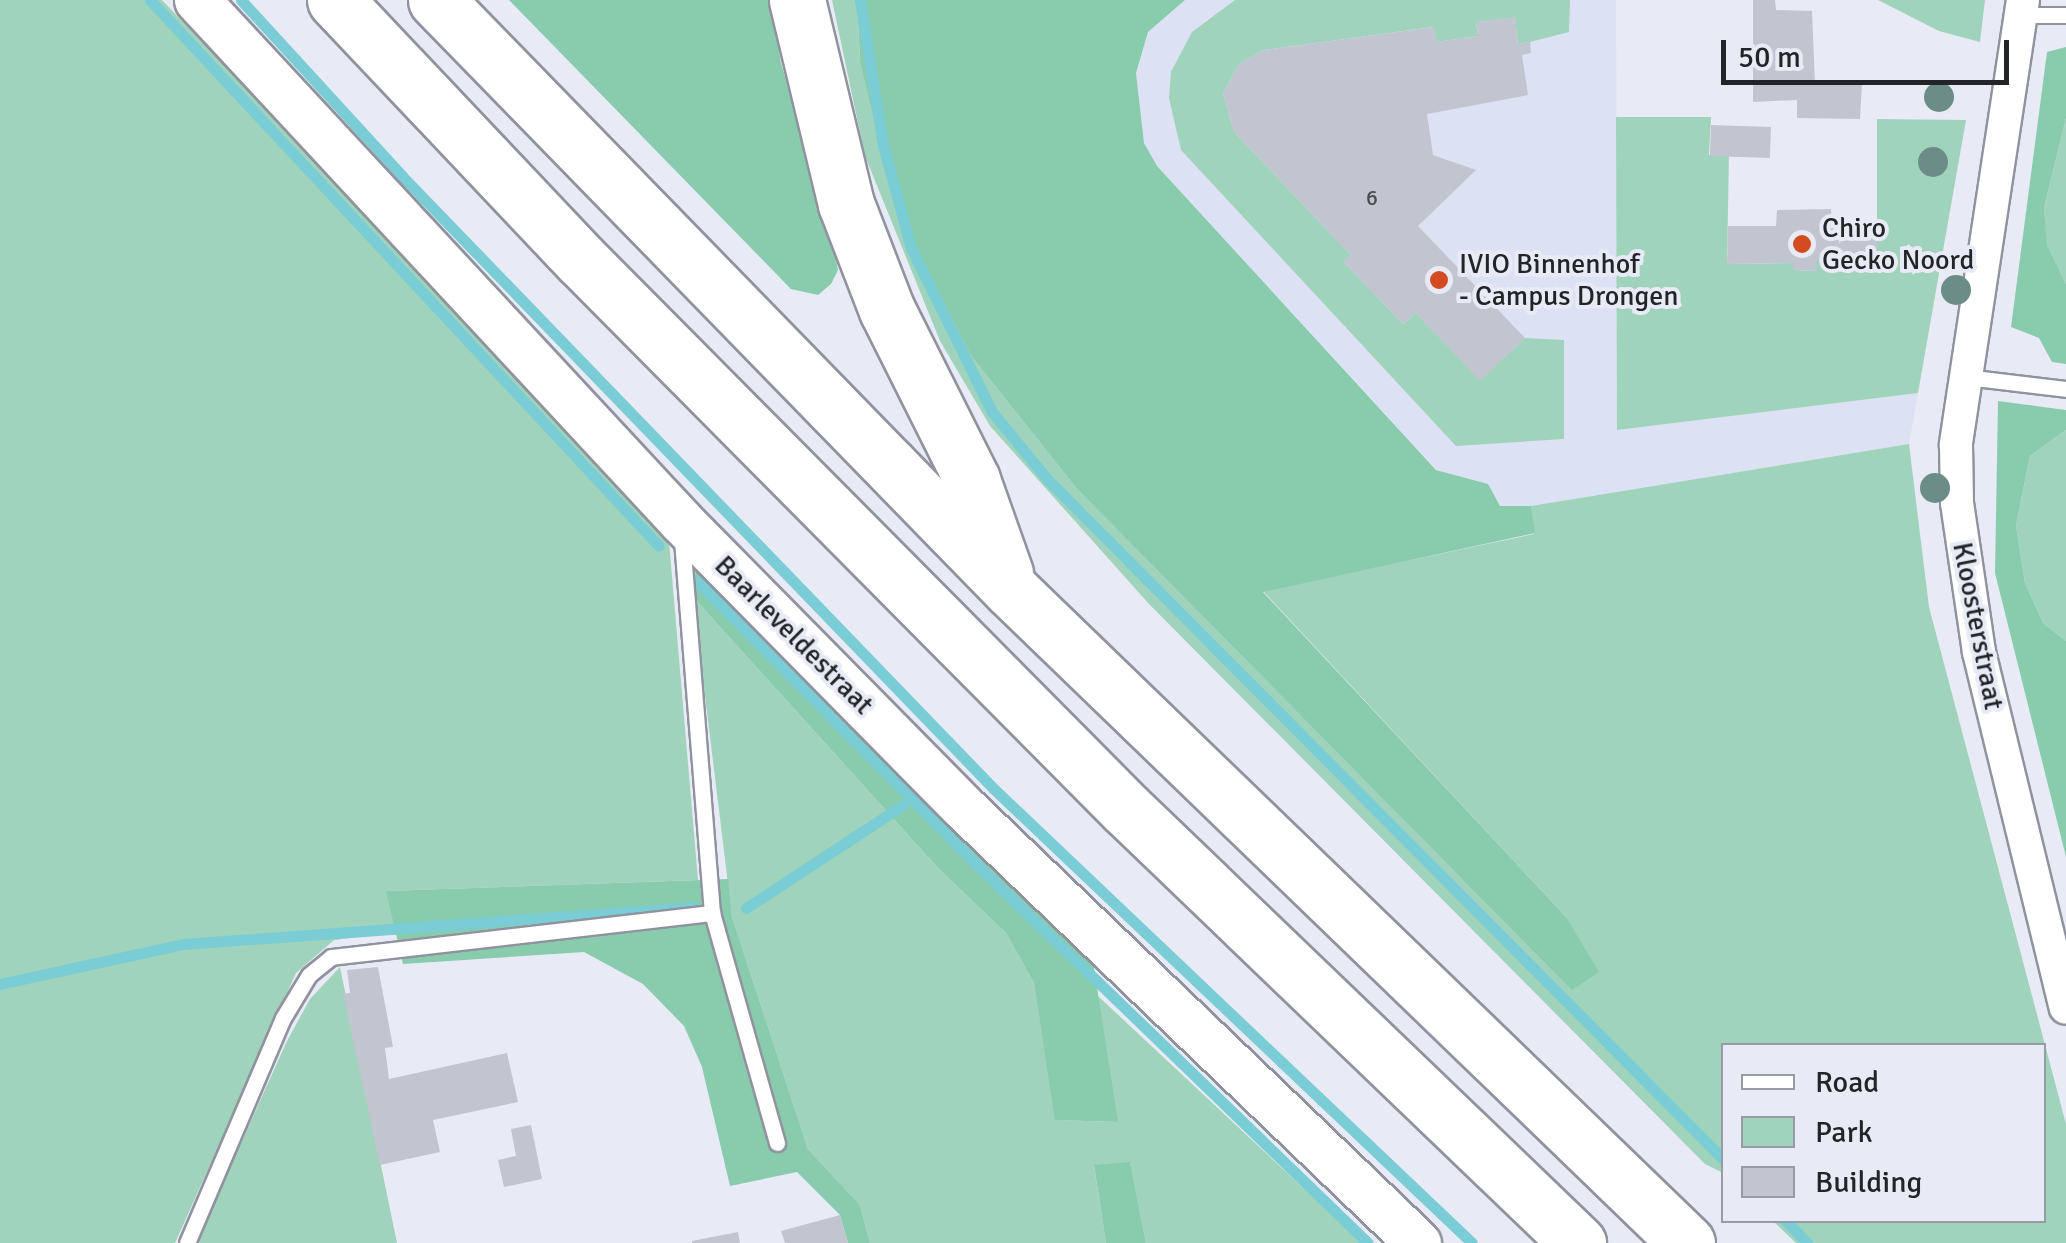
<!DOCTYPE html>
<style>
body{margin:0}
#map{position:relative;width:2066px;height:1243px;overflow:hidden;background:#e8ebf6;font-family:Signika,sans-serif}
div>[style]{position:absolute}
.built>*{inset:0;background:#dce1f4}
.green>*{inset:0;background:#a0d3bb}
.forest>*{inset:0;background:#88cbad}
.stream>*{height:11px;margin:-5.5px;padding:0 5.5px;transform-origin:5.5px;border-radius:5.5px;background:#7acdd4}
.building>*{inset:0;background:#c1c5d0;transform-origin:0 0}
.roads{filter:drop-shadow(2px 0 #90939e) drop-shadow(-2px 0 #90939e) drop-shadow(0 2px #90939e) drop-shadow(0 -2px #90939e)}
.lane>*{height:15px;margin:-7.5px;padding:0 7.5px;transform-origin:7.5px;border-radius:7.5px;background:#fff}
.street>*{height:32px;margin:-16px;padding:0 16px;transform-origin:16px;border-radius:16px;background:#fff}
.secondary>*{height:45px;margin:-22.5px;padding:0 22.5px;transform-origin:22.5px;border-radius:22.5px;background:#fff}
.highway>*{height:55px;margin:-27.5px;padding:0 27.5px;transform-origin:27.5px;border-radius:27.5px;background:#fff}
.trees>*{width:30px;height:30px;margin:-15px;border-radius:50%;background:#6b8c87}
.dots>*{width:28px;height:28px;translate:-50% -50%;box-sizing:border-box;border:5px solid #e8ebf6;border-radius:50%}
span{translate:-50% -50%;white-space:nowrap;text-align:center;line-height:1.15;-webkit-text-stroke:8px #e8ebf6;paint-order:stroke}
.number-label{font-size:22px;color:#4a4c52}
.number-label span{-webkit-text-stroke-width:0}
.poi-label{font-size:28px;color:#232428}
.left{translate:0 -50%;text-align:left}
.street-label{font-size:28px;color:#232428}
.legend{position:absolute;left:1721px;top:1043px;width:325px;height:180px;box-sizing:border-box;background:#e8ebf6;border:2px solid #999ba4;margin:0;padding:12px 18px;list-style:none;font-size:30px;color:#232428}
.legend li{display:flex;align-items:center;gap:20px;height:50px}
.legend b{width:50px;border:2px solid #999ba4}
.scale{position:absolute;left:1721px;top:40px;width:288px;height:45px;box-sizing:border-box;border:5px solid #232428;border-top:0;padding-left:12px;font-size:30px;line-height:35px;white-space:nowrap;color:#232428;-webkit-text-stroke:8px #e8ebf6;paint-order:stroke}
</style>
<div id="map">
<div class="built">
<div style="clip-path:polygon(1185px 0,1616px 0,1618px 430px,1918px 393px,1909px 444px,1531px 506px,1500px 506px,1488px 484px,1437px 470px,1157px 166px,1144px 143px,1136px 73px,1148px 32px)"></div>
</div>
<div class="green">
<div style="clip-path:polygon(0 0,162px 0,668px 530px,698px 880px,387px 891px,397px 932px,334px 940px,296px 973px,175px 1243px,0 1243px)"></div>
<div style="clip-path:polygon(832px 0,857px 0,860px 61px,972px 357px,1077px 489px,1572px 989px,1566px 917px,1263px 591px,1534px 534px,1531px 506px,1909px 444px,1929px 607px,2066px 1124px,2066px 1243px,1796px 1243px,1773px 1221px,2044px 1220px,2044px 1046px,1724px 1046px,1723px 1173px,1705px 1164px,1149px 604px,990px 426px,940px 341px,865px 156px)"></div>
<div style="clip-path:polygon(1570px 0,1569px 32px,1530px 42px,1518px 44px,1515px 18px,1476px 22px,1478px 36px,1436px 42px,1433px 27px,1264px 50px,1239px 64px,1223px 93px,1234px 132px,1351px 255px,1344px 262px,1403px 324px,1416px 313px,1480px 380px,1525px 338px,1564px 340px,1564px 439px,1456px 446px,1181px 150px,1169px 98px,1171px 72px,1192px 32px,1235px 0)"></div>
<div style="clip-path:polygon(1878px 0,1985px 0,1980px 42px,1939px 31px)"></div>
<div style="clip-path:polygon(1616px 117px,1711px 117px,1709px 155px,1729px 156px,1727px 264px,1793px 263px,1794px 270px,1816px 271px,1816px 261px,1877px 262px,1877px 119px,1966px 120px,1918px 393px,1617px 430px)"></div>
<div style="clip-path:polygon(2066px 118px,2066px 284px,2046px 246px,2044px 208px)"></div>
<div style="clip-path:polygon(2066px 430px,2066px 641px,2043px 623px,2025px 583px,2016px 525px,2030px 456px)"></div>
<div style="clip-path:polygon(693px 597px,938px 868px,1006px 933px,1034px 983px,1056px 1120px,1117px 1122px,1098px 996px,1362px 1243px,1146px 1243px,1130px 1163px,1094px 1166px,1106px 1243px,870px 1243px,860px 1205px,808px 1149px,732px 917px)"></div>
<div style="clip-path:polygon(340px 967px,397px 1243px,196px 1243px,287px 1041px,310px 999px)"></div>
</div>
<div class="forest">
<div style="clip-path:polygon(509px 0,771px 0,781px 63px,831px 235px,838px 270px,831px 284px,818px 295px,791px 289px)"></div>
<div style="clip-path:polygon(857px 0,1185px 0,1148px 32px,1136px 73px,1144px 143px,1157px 166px,1436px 470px,1488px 484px,1500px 506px,1531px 506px,1535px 533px,1263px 592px,1566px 917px,1599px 972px,1572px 990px,1077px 489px,972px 357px,895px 205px,860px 61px)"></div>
<div style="clip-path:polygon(2066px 47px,2066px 118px,2044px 208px,2047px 246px,2066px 284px,2066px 364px,2052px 362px,2039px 338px,2011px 327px,2047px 52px)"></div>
<div style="clip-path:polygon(1998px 401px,2066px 410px,2066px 430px,2030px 456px,2016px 525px,2025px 583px,2043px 623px,2066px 641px,2066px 857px,1995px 573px)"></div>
<div style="clip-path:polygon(697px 555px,1092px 955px,1118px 1122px,1055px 1120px,1034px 983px,1006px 933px,938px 868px,693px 597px)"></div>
<div style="clip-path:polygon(728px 879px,732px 917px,808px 1149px,860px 1205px,870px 1243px,848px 1243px,840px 1215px,797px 1172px,730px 1186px,702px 1067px,684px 1026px,643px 984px,584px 952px,403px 964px,386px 891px)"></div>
<div style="clip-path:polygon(1130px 1162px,1146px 1243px,1106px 1243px,1094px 1165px)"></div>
</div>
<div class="stream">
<div style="left:150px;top:0;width:746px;rotate:47.01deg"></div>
<div style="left:241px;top:0;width:239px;rotate:47.5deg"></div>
<div style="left:402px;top:176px;width:852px;rotate:46deg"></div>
<div style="left:994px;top:789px;width:659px;rotate:43.52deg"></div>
<div style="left:860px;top:0;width:147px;rotate:81deg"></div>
<div style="left:883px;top:145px;width:107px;rotate:74.8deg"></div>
<div style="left:911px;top:248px;width:183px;rotate:63.7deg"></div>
<div style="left:992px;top:412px;width:88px;rotate:50.5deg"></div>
<div style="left:1048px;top:480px;width:959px;rotate:45.17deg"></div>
<div style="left:698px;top:582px;width:399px;rotate:45.4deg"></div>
<div style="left:978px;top:866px;width:542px;rotate:44.03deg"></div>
<div style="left:746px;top:908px;width:188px;rotate:-33.3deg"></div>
<div style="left:0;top:984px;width:187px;rotate:-12.3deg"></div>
<div style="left:183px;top:944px;width:512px;rotate:-4.14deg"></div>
<div style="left:1785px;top:1220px;width:32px;rotate:46deg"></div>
</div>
<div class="building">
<div style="clip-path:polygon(1753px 0,1775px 0,1776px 10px,1812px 11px,1815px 85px,1862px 84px,1860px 119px,1797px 118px,1797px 100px,1753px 102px)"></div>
<div style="clip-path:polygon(1515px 17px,1518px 44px,1530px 42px,1531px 53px,1522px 55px,1528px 95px,1427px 114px,1433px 155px,1476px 170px,1418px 226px,1525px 338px,1480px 381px,1416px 313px,1403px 324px,1343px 261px,1351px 255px,1234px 132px,1223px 93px,1239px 64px,1264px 50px,1434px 27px,1436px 42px,1478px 36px,1476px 22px)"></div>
<div style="left:1711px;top:125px;width:60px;height:31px;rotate:2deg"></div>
<div style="clip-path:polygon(1831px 209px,1832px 227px,1878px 228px,1877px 262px,1816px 261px,1817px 271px,1793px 270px,1793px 263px,1727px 264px,1728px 226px,1776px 226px,1777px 210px)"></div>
<div style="clip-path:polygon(378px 967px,393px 1047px,385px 1048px,389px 1079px,507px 1053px,518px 1102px,433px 1120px,440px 1152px,380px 1165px,343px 994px,350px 993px,347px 970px)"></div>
<div style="clip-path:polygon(531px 1125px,542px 1179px,504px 1187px,498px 1160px,516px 1156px,511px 1129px)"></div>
<div style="clip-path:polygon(840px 1215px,848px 1243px,785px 1243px,781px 1231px)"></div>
<div style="clip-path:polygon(738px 1232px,740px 1243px,692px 1243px,692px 1241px)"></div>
</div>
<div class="roads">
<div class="lane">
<div style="left:2021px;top:15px;width:45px"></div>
<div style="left:1966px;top:377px;width:101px;rotate:6.8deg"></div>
<div style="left:682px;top:540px;width:374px;rotate:85.4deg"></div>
<div style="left:712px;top:913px;width:239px;rotate:74.2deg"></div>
<div style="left:187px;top:1243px;width:245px;rotate:-66.9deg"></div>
<div style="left:283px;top:1018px;width:50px;rotate:-58.8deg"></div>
<div style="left:309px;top:975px;width:28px;rotate:-39deg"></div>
<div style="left:331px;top:957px;width:384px;rotate:-6.6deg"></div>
</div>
<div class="street">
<div style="left:2023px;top:0;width:450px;rotate:98.6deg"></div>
<div style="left:1956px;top:445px;width:58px;rotate:89deg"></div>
<div style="left:1957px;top:503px;width:151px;rotate:81.6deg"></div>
<div style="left:1979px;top:652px;width:366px;rotate:76.3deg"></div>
</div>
<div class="secondary">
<div style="left:197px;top:0;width:711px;rotate:47.11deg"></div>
<div style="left:681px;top:521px;width:399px;rotate:45.4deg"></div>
<div style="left:961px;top:805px;width:633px;rotate:43.78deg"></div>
</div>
<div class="highway">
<div style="left:335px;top:0;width:358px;rotate:46.6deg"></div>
<div style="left:581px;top:260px;width:774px;rotate:45.21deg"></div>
<div style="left:1126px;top:809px;width:627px;rotate:43.84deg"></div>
<div style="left:436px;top:0;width:824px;rotate:45.74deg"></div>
<div style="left:1011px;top:590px;width:940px;rotate:44.01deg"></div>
<div style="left:797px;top:0;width:210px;rotate:76.5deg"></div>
<div style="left:846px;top:204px;width:114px;rotate:68.9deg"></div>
<div style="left:887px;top:310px;width:190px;rotate:63.4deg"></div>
<div style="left:972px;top:480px;width:99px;rotate:70.5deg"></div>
</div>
</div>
<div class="trees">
<div style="left:1939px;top:97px"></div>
<div style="left:1933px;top:162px"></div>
<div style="left:1956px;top:290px"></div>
<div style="left:1935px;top:488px"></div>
</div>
<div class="dots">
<div style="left:1802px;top:244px;background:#d34b20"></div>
<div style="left:1439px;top:280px;background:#d34b20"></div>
</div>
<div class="number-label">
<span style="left:1372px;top:198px">6</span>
</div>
<div class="poi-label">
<span class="left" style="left:1822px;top:244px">Chiro<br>Gecko Noord</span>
<span class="left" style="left:1459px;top:280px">IVIO Binnenhof<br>- Campus Drongen</span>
</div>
<div class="street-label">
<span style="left:1978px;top:626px;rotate:79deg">Kloosterstraat</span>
<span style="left:794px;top:635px;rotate:45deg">Baarleveldestraat</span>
</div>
<ul class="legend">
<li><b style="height:12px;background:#fff"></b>Road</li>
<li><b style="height:28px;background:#a0d3bb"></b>Park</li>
<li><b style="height:28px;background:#c1c5d0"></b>Building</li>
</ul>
<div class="scale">50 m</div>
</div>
